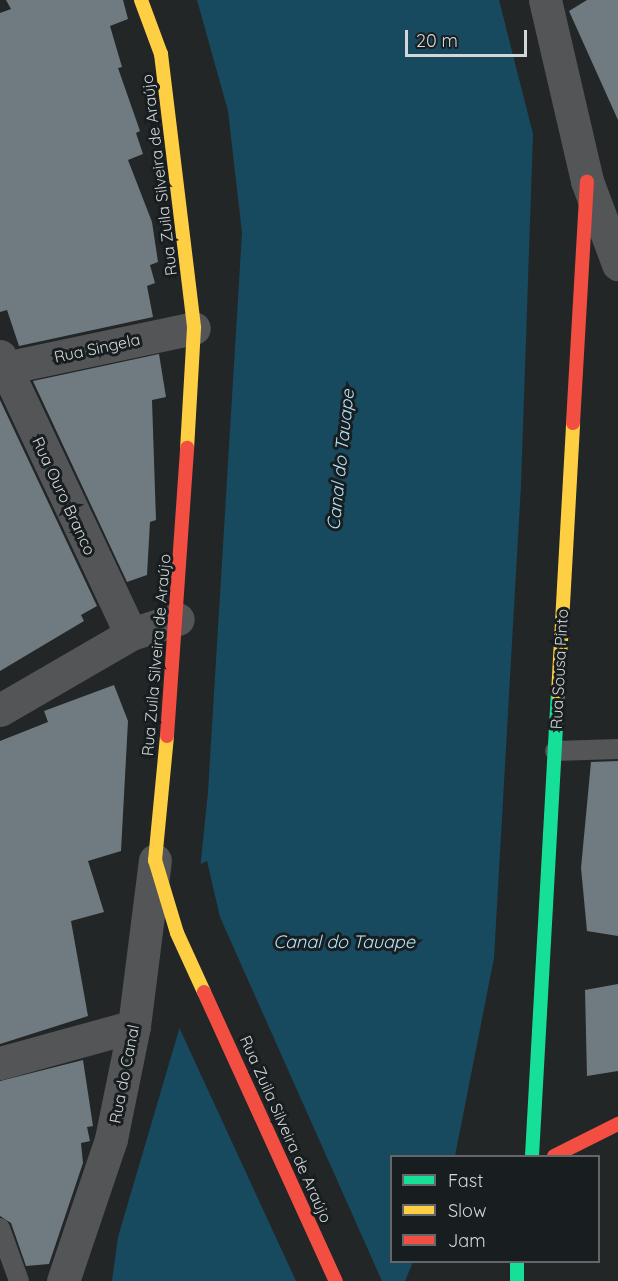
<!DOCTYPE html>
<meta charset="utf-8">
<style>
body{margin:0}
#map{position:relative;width:618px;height:1281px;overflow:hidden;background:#232627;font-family:Quicksand,sans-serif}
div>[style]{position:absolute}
.water>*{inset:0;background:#174a5f}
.pier>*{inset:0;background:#232627}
.building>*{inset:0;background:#6f7b80}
.lane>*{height:20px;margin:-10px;padding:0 10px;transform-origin:10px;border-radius:10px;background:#535556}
.street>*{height:33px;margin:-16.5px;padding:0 16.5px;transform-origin:16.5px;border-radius:16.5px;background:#535556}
.fast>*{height:14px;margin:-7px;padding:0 7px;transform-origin:7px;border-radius:7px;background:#16e098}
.slow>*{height:14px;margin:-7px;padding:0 7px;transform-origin:7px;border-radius:7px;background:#ffcf43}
.jam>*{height:14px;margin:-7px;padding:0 7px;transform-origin:7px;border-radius:7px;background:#f24e42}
span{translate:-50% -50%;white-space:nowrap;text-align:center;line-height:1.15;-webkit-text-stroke:6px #181d20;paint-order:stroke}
.street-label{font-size:16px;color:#d3d7d8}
.water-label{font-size:18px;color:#b3e3f9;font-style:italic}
.legend{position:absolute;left:390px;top:1155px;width:210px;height:108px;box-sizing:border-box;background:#181d20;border:2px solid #63676a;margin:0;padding:8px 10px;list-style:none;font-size:18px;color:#d3d7d8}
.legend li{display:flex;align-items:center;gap:12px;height:30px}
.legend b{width:30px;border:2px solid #63676a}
.scale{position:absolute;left:405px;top:30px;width:122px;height:27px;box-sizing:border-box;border:3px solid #d3d7d8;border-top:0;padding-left:8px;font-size:18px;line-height:21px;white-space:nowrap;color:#d3d7d8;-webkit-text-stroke:4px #181d20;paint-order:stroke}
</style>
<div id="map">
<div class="water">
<div style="clip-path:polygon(197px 0,499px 0,533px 134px,521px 485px,494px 958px,455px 1156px,392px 1156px,392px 1262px,413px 1262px,405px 1281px,112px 1281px,118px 1237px,186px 1006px,208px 792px,242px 233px,228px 111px)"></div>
</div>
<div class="pier">
<div style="clip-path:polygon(207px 861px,220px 917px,382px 1281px,296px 1281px,178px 1025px,197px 866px)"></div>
</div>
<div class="building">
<div style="clip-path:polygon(6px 0,123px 0,128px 19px,110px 26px,122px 67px,118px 68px,140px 131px,136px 133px,143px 154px,128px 160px,152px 222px,158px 262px,150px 265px,155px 283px,147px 286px,153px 317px,19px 346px,7px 310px,0 312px,0 13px,11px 9px)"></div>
<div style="clip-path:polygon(587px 0,618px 0,618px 120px,569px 11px)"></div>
<div style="clip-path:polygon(159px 354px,166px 397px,152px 400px,156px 520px,150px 522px,147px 575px,127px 582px,33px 381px)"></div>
<div style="clip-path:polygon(0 400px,97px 606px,81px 615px,84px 621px,0 671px)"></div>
<div style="clip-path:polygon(114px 685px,128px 721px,121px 851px,88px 861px,104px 912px,71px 921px,88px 1016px,0 1044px,0 741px,48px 722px,44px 711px)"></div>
<div style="clip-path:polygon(618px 761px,618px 936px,587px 931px,581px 868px,591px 762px)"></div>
<div style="clip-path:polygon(618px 984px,618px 1071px,587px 1076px,585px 990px)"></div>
<div style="clip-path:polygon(83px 1060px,93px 1126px,87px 1127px,90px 1141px,81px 1143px,83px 1163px,49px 1264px,26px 1266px,11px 1223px,0 1216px,0 1081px)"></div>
</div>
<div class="lane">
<div style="left:555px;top:751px;width:63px;rotate:-1.8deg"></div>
<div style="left:0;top:1228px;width:56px;rotate:70.3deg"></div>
</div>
<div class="street">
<div style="left:545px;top:0;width:186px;rotate:76.9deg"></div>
<div style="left:587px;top:181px;width:89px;rotate:69.5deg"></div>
<div style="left:0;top:356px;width:307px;rotate:64.8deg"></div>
<div style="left:0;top:369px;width:198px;rotate:-11.9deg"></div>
<div style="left:0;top:710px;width:151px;rotate:-30.1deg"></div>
<div style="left:131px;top:634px;width:49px;rotate:-17.7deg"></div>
<div style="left:0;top:1063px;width:139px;rotate:-15.4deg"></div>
<div style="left:63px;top:1281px;width:150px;rotate:-71.3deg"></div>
<div style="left:111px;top:1139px;width:115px;rotate:-78.5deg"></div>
<div style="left:134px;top:1026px;width:167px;rotate:-82.8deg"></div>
</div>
<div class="fast">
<div style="left:532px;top:1156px;width:463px;rotate:-86.8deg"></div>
<div style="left:517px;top:1262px;width:19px;rotate:90deg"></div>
</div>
<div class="slow">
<div style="left:141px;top:0;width:58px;rotate:69.7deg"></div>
<div style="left:161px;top:54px;width:276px;rotate:83.1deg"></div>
<div style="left:194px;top:328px;width:120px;rotate:93.3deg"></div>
<div style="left:558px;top:694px;width:271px;rotate:-86.8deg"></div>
<div style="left:167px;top:736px;width:125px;rotate:95.5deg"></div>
<div style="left:155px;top:860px;width:76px;rotate:73.2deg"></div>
<div style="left:177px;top:933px;width:65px;rotate:65.4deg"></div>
</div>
<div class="jam">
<div style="left:573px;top:423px;width:242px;rotate:-86.7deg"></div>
<div style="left:167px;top:736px;width:289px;rotate:-86deg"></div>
<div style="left:204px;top:992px;width:318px;rotate:65.5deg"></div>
<div style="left:554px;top:1156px;width:72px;rotate:-26.6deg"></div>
</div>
<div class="street-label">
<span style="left:159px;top:175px;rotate:-97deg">Rua Zuila Silveira de Araújo</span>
<span style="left:97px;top:348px;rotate:-12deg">Rua Singela</span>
<span style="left:64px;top:496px;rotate:65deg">Rua Ouro Branco</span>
<span style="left:156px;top:655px;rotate:-85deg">Rua Zuila Silveira de Araújo</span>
<span style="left:559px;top:669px;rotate:-87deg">Rua Sousa Pinto</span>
<span style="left:124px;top:1074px;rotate:-79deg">Rua do Canal</span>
<span style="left:286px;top:1129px;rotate:66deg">Rua Zuila Silveira de Araújo</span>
</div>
<div class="water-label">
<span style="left:341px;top:460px;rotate:-84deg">Canal do Tauape</span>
<span style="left:344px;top:942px">Canal do Tauape</span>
</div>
<ul class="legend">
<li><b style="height:8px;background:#16e098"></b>Fast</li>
<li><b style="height:8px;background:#ffcf43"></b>Slow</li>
<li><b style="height:8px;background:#f24e42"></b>Jam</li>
</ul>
<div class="scale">20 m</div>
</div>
